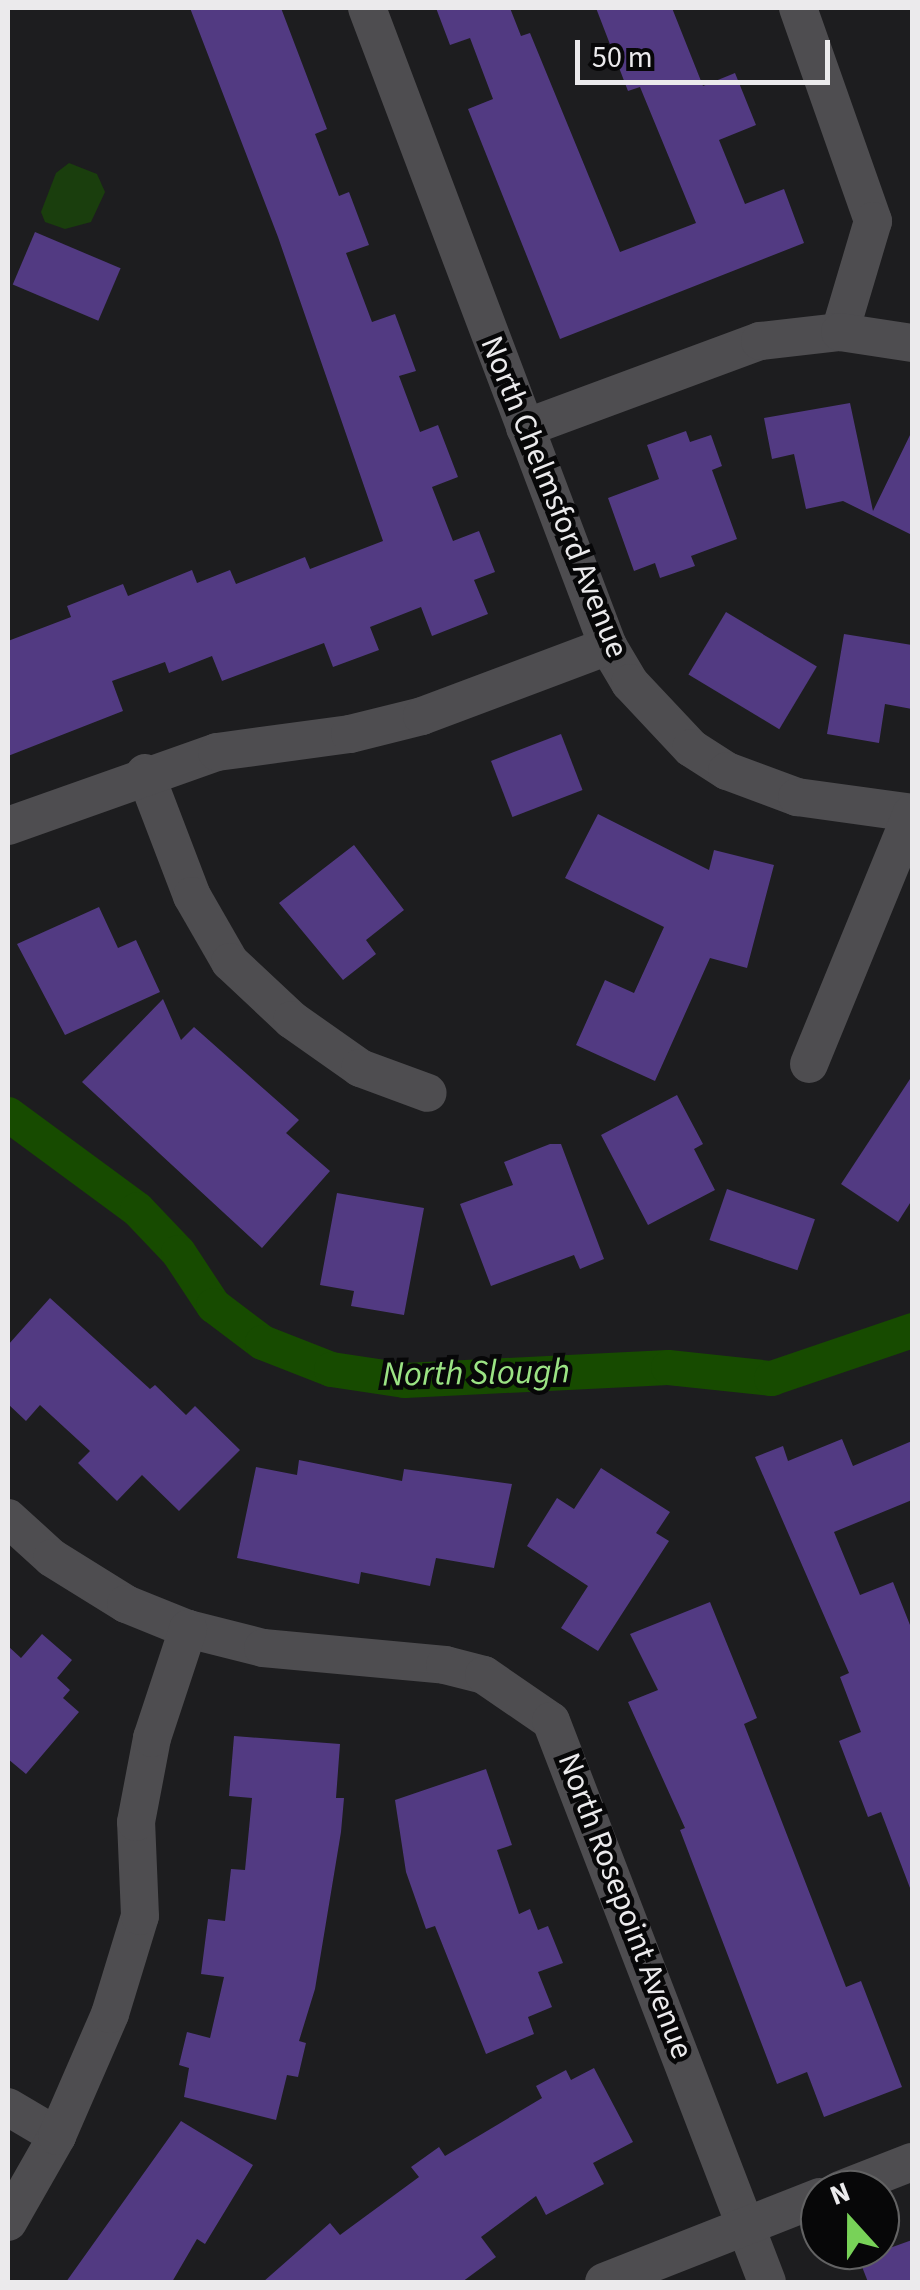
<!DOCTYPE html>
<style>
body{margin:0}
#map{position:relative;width:920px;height:2290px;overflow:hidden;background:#1d1d1f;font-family:"Source Sans 3",sans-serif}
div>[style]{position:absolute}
.green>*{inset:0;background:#1a3e0d}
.canal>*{height:35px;margin:-17.5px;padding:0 17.5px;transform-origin:17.5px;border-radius:17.5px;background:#174b00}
.building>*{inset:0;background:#523a82;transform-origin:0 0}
.street>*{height:38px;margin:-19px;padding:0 19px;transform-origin:19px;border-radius:19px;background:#4e4d50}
span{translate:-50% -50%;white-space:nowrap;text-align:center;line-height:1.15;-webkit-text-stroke:9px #070708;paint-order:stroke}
.street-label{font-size:32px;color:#ebeaec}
.water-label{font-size:35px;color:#9be384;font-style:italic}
.frame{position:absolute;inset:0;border:10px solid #ebeaec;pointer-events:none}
.north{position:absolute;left:800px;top:2170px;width:100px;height:100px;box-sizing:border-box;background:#070708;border:2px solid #626263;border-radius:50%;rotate:339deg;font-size:28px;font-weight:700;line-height:40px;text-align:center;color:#ebeaec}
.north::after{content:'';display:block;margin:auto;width:35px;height:45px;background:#78d258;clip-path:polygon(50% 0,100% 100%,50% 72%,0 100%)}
.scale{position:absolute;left:575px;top:40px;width:255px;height:45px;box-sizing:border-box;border:5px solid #ebeaec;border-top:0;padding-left:12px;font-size:30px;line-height:35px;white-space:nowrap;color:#ebeaec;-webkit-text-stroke:8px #070708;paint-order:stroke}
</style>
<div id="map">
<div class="green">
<div style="clip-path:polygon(69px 163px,97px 174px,105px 192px,91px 222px,65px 229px,45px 222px,41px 212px,56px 173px)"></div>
</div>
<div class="canal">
<div style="left:8px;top:1114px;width:160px;rotate:36.4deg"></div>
<div style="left:137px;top:1209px;width:59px;rotate:46.4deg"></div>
<div style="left:178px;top:1252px;width:64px;rotate:56.6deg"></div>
<div style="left:213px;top:1305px;width:61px;rotate:37.1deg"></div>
<div style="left:262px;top:1342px;width:74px;rotate:21.4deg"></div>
<div style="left:331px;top:1369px;width:74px;rotate:8.6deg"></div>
<div style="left:404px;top:1380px;width:264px;rotate:-2.8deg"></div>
<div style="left:668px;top:1367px;width:104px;rotate:6.1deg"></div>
<div style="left:771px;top:1378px;width:149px;rotate:-18.8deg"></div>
</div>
<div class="building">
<div style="clip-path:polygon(190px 8px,281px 8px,327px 129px,315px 134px,339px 196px,349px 192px,369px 245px,346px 253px,372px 322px,395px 314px,416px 371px,399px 376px,420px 432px,438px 425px,458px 477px,432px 487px,453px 541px,479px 531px,495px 572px,474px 580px,488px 614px,432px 636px,421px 607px,370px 627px,379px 650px,333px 667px,324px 643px,222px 681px,212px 656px,169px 673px,165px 662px,112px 681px,123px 711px,8px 756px,8px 641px,71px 617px,67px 606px,123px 584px,128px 596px,192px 570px,197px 583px,230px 570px,236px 584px,305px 557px,310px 569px,383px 541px,278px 237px)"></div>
<div style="clip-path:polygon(436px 8px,510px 8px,521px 36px,530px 33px,620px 252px,696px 223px,640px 87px,628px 91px,596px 8px,672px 8px,703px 86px,735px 73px,756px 125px,719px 140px,745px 204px,784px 189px,804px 243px,560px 339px,468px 109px,493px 99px,470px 38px,450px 45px)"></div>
<div style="left:35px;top:232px;width:93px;height:57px;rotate:23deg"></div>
<div style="clip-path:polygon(850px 403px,873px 511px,912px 431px,912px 535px,843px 501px,806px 509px,794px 454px,772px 459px,764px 418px)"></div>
<div style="clip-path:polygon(686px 431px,690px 442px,711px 435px,722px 466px,712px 470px,737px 539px,691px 556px,695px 566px,660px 578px,655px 563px,634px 571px,608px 498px,659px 479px,647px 445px)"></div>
<div style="left:726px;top:612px;width:106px;height:73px;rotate:31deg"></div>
<div style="clip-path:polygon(844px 634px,912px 645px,912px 709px,885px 704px,879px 743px,827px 734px)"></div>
<div style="left:561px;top:734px;width:60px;height:75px;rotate:69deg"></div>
<div style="clip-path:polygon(598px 814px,709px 870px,714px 850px,774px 865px,747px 968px,710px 958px,655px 1081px,576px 1045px,605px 980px,634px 993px,664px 927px,565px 878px)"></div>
<div style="clip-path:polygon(354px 845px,404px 910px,366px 940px,376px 954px,343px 980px,279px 903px)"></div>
<div style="clip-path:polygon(99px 907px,118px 948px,136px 940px,160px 992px,65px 1035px,17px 944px)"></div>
<div style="clip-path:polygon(163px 999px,181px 1040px,194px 1027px,299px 1120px,286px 1133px,330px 1171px,262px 1248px,82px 1082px)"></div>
<div style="clip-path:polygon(912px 1076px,912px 1200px,898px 1222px,841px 1184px)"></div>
<div style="clip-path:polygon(677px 1095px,703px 1144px,694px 1149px,715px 1190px,648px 1225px,601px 1135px)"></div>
<div style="clip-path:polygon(550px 1144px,561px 1144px,604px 1259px,580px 1269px,574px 1255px,491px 1286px,460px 1204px,513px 1185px,504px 1162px)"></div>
<div style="left:727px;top:1189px;width:93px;height:54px;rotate:19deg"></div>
<div style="clip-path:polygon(337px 1193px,424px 1208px,404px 1315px,351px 1306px,354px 1291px,320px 1285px)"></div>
<div style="clip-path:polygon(50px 1298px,150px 1389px,155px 1385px,186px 1415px,195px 1406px,240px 1450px,179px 1511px,142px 1475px,117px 1501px,78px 1463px,90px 1451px,40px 1405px,26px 1421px,8px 1404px,8px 1345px)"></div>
<div style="clip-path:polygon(842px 1439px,853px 1466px,912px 1441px,912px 1500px,834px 1532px,860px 1595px,893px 1582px,912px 1630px,910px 1888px,881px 1812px,868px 1817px,839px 1741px,861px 1732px,840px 1677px,849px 1673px,755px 1457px,783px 1446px,788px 1461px)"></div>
<div style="clip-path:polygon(299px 1460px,402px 1481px,404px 1469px,512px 1484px,494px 1568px,436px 1558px,430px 1586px,361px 1572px,359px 1584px,237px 1558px,256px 1467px,297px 1475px)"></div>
<div style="clip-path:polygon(601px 1468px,670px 1512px,656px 1533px,669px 1541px,598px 1651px,561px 1628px,588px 1586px,527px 1546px,557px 1498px,574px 1509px)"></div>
<div style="clip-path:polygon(710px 1602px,757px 1718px,744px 1724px,846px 1987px,861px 1981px,902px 2087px,824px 2117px,807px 2072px,777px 2084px,680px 1830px,685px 1828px,628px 1702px,658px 1690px,630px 1634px)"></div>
<div style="clip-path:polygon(42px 1634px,72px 1660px,57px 1678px,70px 1690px,63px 1698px,79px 1712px,26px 1774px,8px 1759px,8px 1646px,21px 1658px)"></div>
<div style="clip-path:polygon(234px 1736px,340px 1744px,336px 1798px,344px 1798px,341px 1832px,315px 1989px,299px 2041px,306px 2043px,298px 2077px,287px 2075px,276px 2120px,184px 2097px,189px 2068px,179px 2065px,187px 2032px,210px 2038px,224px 1977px,201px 1974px,208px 1919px,225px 1921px,231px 1869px,245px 1870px,252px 1798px,229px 1796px)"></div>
<div style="clip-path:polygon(486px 1769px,512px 1845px,497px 1850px,519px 1914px,530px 1909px,538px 1930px,548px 1926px,563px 1963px,538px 1972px,552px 2007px,528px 2017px,534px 2034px,486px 2054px,435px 1926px,426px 1929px,406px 1872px,395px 1800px)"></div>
<div style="clip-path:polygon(594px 2068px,633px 2142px,593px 2163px,604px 2184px,546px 2215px,536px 2196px,481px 2237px,496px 2257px,462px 2282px,263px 2282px,330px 2223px,340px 2235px,419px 2177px,411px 2167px,439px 2147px,445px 2156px,542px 2098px,536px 2086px,566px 2070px,571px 2080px)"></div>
<div style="clip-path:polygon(181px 2121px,253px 2165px,205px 2244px,197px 2239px,172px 2282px,66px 2282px)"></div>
<div style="clip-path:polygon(912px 2240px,912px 2282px,868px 2282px,859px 2259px)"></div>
</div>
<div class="street">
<div style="left:367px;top:8px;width:682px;rotate:69.31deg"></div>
<div style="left:608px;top:646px;width:43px;rotate:59.3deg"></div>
<div style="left:630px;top:683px;width:89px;rotate:46.8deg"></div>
<div style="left:691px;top:748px;width:43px;rotate:32.6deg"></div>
<div style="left:727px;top:771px;width:75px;rotate:20.4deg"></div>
<div style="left:797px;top:797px;width:116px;rotate:7.9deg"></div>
<div style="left:798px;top:8px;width:226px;rotate:70.6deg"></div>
<div style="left:873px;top:221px;width:116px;rotate:106.6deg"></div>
<div style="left:525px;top:428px;width:251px;rotate:-20.3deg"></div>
<div style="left:760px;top:341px;width:81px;rotate:-6.4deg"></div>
<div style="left:840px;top:332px;width:73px;rotate:8.7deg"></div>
<div style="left:145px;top:773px;width:132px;rotate:69.1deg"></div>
<div style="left:192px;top:896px;width:76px;rotate:60.1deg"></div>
<div style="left:230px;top:962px;width:85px;rotate:43.1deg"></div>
<div style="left:292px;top:1020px;width:83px;rotate:35.2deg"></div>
<div style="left:360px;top:1068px;width:72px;rotate:20.2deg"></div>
<div style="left:8px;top:826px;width:222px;rotate:-19.5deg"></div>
<div style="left:217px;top:752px;width:134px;rotate:-7.7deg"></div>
<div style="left:350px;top:734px;width:74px;rotate:-14deg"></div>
<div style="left:422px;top:716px;width:199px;rotate:-20.6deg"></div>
<div style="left:809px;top:1064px;width:271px;rotate:-67.7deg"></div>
<div style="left:8px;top:1518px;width:59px;rotate:42.3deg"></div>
<div style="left:52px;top:1558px;width:87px;rotate:31.9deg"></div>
<div style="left:126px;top:1604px;width:67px;rotate:22deg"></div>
<div style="left:188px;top:1629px;width:77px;rotate:14.2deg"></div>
<div style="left:263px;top:1648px;width:183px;rotate:5.3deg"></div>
<div style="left:445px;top:1665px;width:40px;rotate:14.4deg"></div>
<div style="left:484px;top:1675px;width:81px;rotate:34.5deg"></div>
<div style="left:551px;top:1721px;width:601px;rotate:68.94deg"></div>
<div style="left:8px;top:2107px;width:57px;rotate:30.6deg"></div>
<div style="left:840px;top:2190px;width:77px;rotate:-21.3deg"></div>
<div style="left:8px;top:2222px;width:99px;rotate:-60.3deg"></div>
<div style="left:57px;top:2136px;width:133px;rotate:-66.5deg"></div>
<div style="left:110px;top:2014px;width:102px;rotate:-73deg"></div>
<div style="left:140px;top:1916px;width:94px;rotate:-92.4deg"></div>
<div style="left:136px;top:1822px;width:86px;rotate:-79.2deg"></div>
<div style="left:152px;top:1738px;width:115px;rotate:-71.7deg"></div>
<div style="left:604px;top:2282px;width:232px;rotate:-21.5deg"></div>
</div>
<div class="street-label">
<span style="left:554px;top:497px;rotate:68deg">North Chelmsford Avenue</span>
<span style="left:625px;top:1906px;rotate:69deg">North Rosepoint Avenue</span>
</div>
<div class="water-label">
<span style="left:476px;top:1373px;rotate:-1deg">North Slough</span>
</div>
<div class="frame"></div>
<div class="north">N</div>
<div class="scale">50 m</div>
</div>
